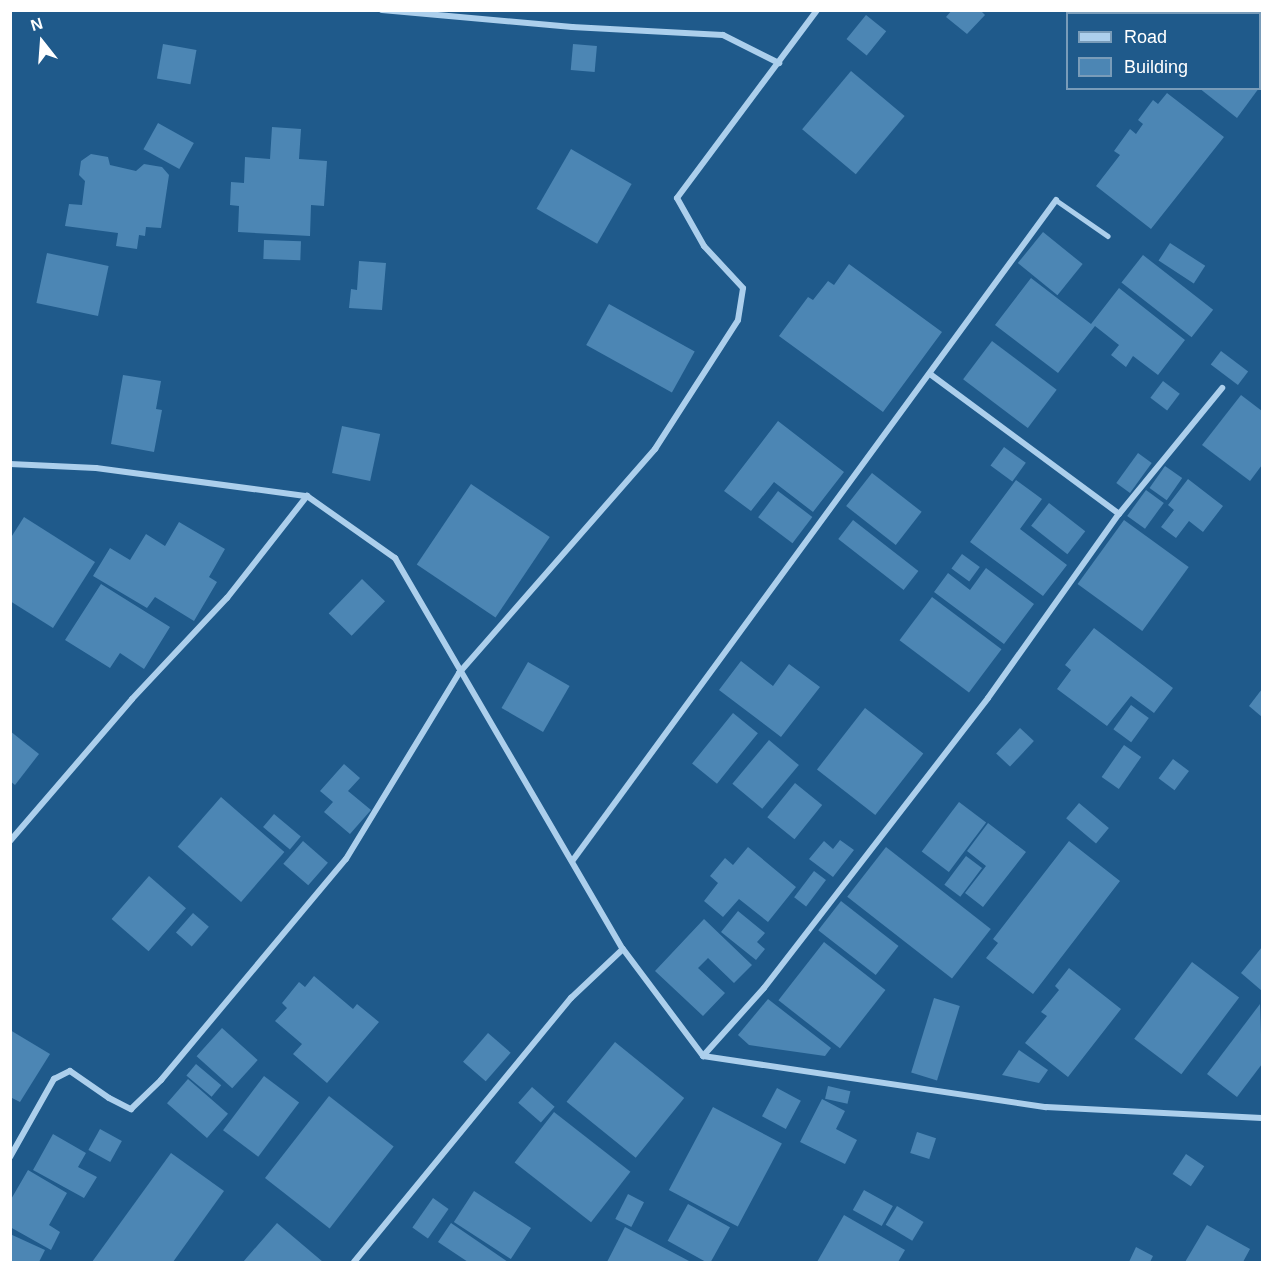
<!DOCTYPE html>
<style>
body{margin:0}
#map{position:relative;width:1273px;height:1273px;overflow:hidden;background:#1f5a8b;font-family:Helvetica,sans-serif}
div>[style]{position:absolute}
.building>*{inset:0;background:#4c86b4;transform-origin:0 0}
.service>*{height:4.5px;margin:-2.25px;padding:0 2.25px;transform-origin:2.25px;border-radius:2.25px;background:#accfec}
.minor>*{height:6px;margin:-3px;padding:0 3px;transform-origin:3px;border-radius:3px;background:#accfec}
span{translate:-50% -50%;white-space:nowrap;text-align:center;line-height:1.15;-webkit-text-stroke:5px #1f5a8b;paint-order:stroke}
.frame{position:absolute;inset:0;border:12px solid #fff;pointer-events:none}
.legend{position:absolute;left:1066px;top:12px;width:195px;height:78px;box-sizing:border-box;background:#1f5a8b;border:2px solid #799cb9;margin:0;padding:8px 10px;list-style:none;font-size:18px;color:#fff}
.legend li{display:flex;align-items:center;gap:12px;height:30px}
.legend b{width:30px;border:2px solid #799cb9}
.north{position:absolute;left:12px;top:12px;width:60px;height:60px;-webkit-text-stroke:4px #1f5a8b;paint-order:stroke;rotate:343deg;font-size:16px;font-weight:700;line-height:24px;text-align:center;color:#fff}
.north::after{content:'';display:block;margin:auto;width:21px;height:27px;background:#fff;clip-path:polygon(50% 0,100% 100%,50% 72%,0 100%)}
</style>
<div id="map">
<div class="building">
<div style="clip-path:polygon(952px 10px,980px 10px,985px 15px,967px 34px,946px 17px)"></div>
<div style="clip-path:polygon(1185px 10px,1222px 10px,1226px 14px,1182px 14px)"></div>
<div style="clip-path:polygon(1230px 10px,1262px 10px,1262px 36px,1260px 14px)"></div>
<div style="left:866px;top:15px;width:26px;height:31px;rotate:39deg"></div>
<div style="clip-path:polygon(1260px 39px,1262px 41px,1260px 88px)"></div>
<div style="left:163px;top:44px;width:34px;height:35px;rotate:10deg"></div>
<div style="left:573px;top:44px;width:24px;height:26px;rotate:5deg"></div>
<div style="left:851px;top:71px;width:70px;height:76px;rotate:40deg"></div>
<div style="clip-path:polygon(1199px 88px,1259px 88px,1237px 118px)"></div>
<div style="clip-path:polygon(1167px 93px,1224px 137px,1151px 229px,1096px 186px,1120px 155px,1114px 151px,1130px 129px,1136px 134px,1143px 124px,1138px 120px,1153px 100px,1158px 104px)"></div>
<div style="left:158px;top:123px;width:41px;height:30px;rotate:29deg"></div>
<div style="clip-path:polygon(272px 127px,301px 129px,299px 159px,327px 161px,324px 206px,311px 205px,310px 236px,238px 232px,239px 206px,230px 205px,231px 182px,244px 183px,245px 157px,270px 159px)"></div>
<div style="left:571px;top:149px;width:70px;height:69px;rotate:30deg"></div>
<div style="clip-path:polygon(91px 154px,108px 157px,110px 165px,136px 171px,144px 164px,162px 167px,169px 175px,161px 228px,146px 227px,145px 236px,139px 235px,137px 249px,116px 246px,118px 233px,65px 226px,69px 204px,82px 205px,85px 181px,79px 175px,81px 161px)"></div>
<div style="left:1043px;top:232px;width:51px;height:40px;rotate:39deg"></div>
<div style="left:264px;top:240px;width:37px;height:19px;rotate:2deg"></div>
<div style="left:1170px;top:243px;width:42px;height:21px;rotate:33deg"></div>
<div style="left:47px;top:253px;width:63px;height:51px;rotate:12deg"></div>
<div style="left:1143px;top:255px;width:89px;height:35px;rotate:38deg"></div>
<div style="clip-path:polygon(359px 261px,386px 263px,382px 310px,349px 308px,351px 289px,357px 290px)"></div>
<div style="clip-path:polygon(849px 264px,942px 332px,883px 412px,779px 336px,808px 297px,813px 300px,828px 281px,834px 285px)"></div>
<div style="clip-path:polygon(1031px 278px,1091px 324px,1119px 288px,1185px 340px,1158px 375px,1133px 356px,1126px 367px,1111px 355px,1119px 345px,1095px 326px,1058px 373px,995px 325px)"></div>
<div style="left:609px;top:304px;width:98px;height:47px;rotate:29deg"></div>
<div style="left:992px;top:341px;width:81px;height:48px;rotate:37deg"></div>
<div style="left:1221px;top:351px;width:34px;height:17px;rotate:37deg"></div>
<div style="clip-path:polygon(123px 375px,161px 381px,156px 409px,162px 410px,154px 452px,111px 444px)"></div>
<div style="left:1163px;top:381px;width:21px;height:21px;rotate:37deg"></div>
<div style="clip-path:polygon(1241px 395px,1262px 411px,1262px 465px,1250px 481px,1202px 445px)"></div>
<div style="clip-path:polygon(778px 421px,844px 472px,813px 512px,774px 482px,751px 511px,724px 491px)"></div>
<div style="left:342px;top:426px;width:39px;height:48px;rotate:12deg"></div>
<div style="left:1004px;top:447px;width:27px;height:23px;rotate:36deg"></div>
<div style="left:1138px;top:453px;width:17px;height:37px;rotate:36deg"></div>
<div style="left:1165px;top:466px;width:21px;height:27px;rotate:35deg"></div>
<div style="left:872px;top:473px;width:63px;height:42px;rotate:38deg"></div>
<div style="clip-path:polygon(1188px 479px,1223px 506px,1203px 532px,1189px 521px,1176px 538px,1161px 527px,1174px 510px,1168px 505px)"></div>
<div style="clip-path:polygon(1016px 480px,1042px 499px,1020px 529px,1067px 565px,1043px 596px,970px 542px)"></div>
<div style="left:471px;top:484px;width:95px;height:97px;rotate:34deg"></div>
<div style="left:1146px;top:490px;width:22px;height:32px;rotate:36deg"></div>
<div style="left:778px;top:491px;width:43px;height:33px;rotate:37deg"></div>
<div style="left:1049px;top:503px;width:46px;height:29px;rotate:38deg"></div>
<div style="clip-path:polygon(24px 517px,95px 562px,53px 628px,10px 601px,10px 539px)"></div>
<div style="left:853px;top:520px;width:83px;height:24px;rotate:38deg"></div>
<div style="left:1124px;top:520px;width:80px;height:79px;rotate:36deg"></div>
<div style="clip-path:polygon(179px 522px,225px 549px,209px 577px,217px 582px,194px 621px,155px 597px,147px 608px,93px 576px,110px 548px,130px 560px,146px 534px,165px 546px)"></div>
<div style="left:962px;top:554px;width:22px;height:18px;rotate:36deg"></div>
<div style="clip-path:polygon(986px 568px,1034px 604px,1004px 644px,934px 592px,948px 573px,970px 590px)"></div>
<div style="left:362px;top:579px;width:32px;height:48px;rotate:44deg"></div>
<div style="clip-path:polygon(101px 584px,170px 627px,144px 669px,120px 653px,110px 668px,65px 640px)"></div>
<div style="left:932px;top:597px;width:87px;height:54px;rotate:37deg"></div>
<div style="clip-path:polygon(1094px 628px,1173px 688px,1154px 713px,1131px 696px,1107px 726px,1057px 689px,1071px 670px,1065px 665px)"></div>
<div style="clip-path:polygon(741px 661px,773px 686px,789px 664px,820px 687px,781px 737px,719px 690px)"></div>
<div style="left:528px;top:662px;width:48px;height:53px;rotate:30deg"></div>
<div style="clip-path:polygon(1262px 689px,1262px 717px,1249px 706px)"></div>
<div style="left:1131px;top:705px;width:22px;height:30px;rotate:36deg"></div>
<div style="left:865px;top:708px;width:74px;height:78px;rotate:38deg"></div>
<div style="left:733px;top:713px;width:32px;height:65px;rotate:39deg"></div>
<div style="left:1020px;top:728px;width:19px;height:35px;rotate:43deg"></div>
<div style="clip-path:polygon(10px 731px,39px 754px,15px 785px,10px 781px)"></div>
<div style="left:769px;top:740px;width:39px;height:57px;rotate:40deg"></div>
<div style="left:1124px;top:745px;width:21px;height:39px;rotate:35deg"></div>
<div style="left:1173px;top:759px;width:20px;height:24px;rotate:37deg"></div>
<div style="clip-path:polygon(344px 764px,360px 778px,348px 791px,371px 810px,350px 834px,324px 812px,333px 802px,320px 791px)"></div>
<div style="left:795px;top:783px;width:35px;height:44px;rotate:39deg"></div>
<div style="left:221px;top:797px;width:84px;height:66px;rotate:41deg"></div>
<div style="left:959px;top:802px;width:34px;height:62px;rotate:37deg"></div>
<div style="left:1079px;top:803px;width:39px;height:20px;rotate:40deg"></div>
<div style="left:274px;top:814px;width:35px;height:17px;rotate:40deg"></div>
<div style="clip-path:polygon(988px 823px,1026px 852px,983px 907px,965px 893px,986px 866px,967px 851px)"></div>
<div style="clip-path:polygon(840px 840px,854px 850px,833px 877px,809px 859px,824px 841px,833px 849px)"></div>
<div style="left:303px;top:841px;width:33px;height:30px;rotate:41deg"></div>
<div style="clip-path:polygon(1069px 841px,1120px 881px,1033px 994px,986px 958px,998px 943px,993px 939px)"></div>
<div style="clip-path:polygon(748px 847px,796px 887px,768px 922px,739px 899px,723px 917px,704px 901px,718px 883px,710px 876px,725px 858px,733px 865px)"></div>
<div style="left:886px;top:847px;width:133px;height:63px;rotate:38deg"></div>
<div style="left:966px;top:856px;width:20px;height:36px;rotate:37deg"></div>
<div style="left:814px;top:871px;width:15px;height:33px;rotate:37deg"></div>
<div style="left:149px;top:876px;width:49px;height:57px;rotate:41deg"></div>
<div style="left:841px;top:901px;width:73px;height:37px;rotate:38deg"></div>
<div style="clip-path:polygon(738px 911px,765px 933px,757px 942px,765px 949px,756px 960px,721px 932px)"></div>
<div style="left:193px;top:913px;width:21px;height:26px;rotate:41deg"></div>
<div style="clip-path:polygon(704px 919px,752px 965px,734px 983px,708px 958px,698px 968px,725px 993px,703px 1016px,655px 971px)"></div>
<div style="left:824px;top:942px;width:78px;height:74px;rotate:38deg"></div>
<div style="clip-path:polygon(1262px 947px,1262px 991px,1241px 973px)"></div>
<div style="left:1192px;top:962px;width:59px;height:96px;rotate:37deg"></div>
<div style="clip-path:polygon(1069px 968px,1121px 1009px,1068px 1077px,1025px 1043px,1047px 1016px,1041px 1012px,1059px 990px,1055px 986px)"></div>
<div style="clip-path:polygon(314px 976px,353px 1009px,357px 1004px,379px 1022px,327px 1083px,293px 1054px,302px 1044px,275px 1021px,287px 1008px,282px 1003px,299px 982px,305px 987px)"></div>
<div style="left:934px;top:998px;width:27px;height:78px;rotate:17deg"></div>
<div style="clip-path:polygon(768px 999px,831px 1048px,825px 1056px,749px 1045px,738px 1035px)"></div>
<div style="clip-path:polygon(1260px 1004px,1262px 1064px,1237px 1097px,1207px 1074px)"></div>
<div style="left:222px;top:1028px;width:48px;height:38px;rotate:42deg"></div>
<div style="clip-path:polygon(10px 1030px,50px 1054px,20px 1102px,10px 1097px)"></div>
<div style="left:488px;top:1033px;width:30px;height:38px;rotate:41deg"></div>
<div style="left:615px;top:1042px;width:89px;height:77px;rotate:39deg"></div>
<div style="clip-path:polygon(1019px 1050px,1048px 1070px,1039px 1083px,1002px 1075px)"></div>
<div style="left:196px;top:1064px;width:33px;height:15px;rotate:40deg"></div>
<div style="left:264px;top:1076px;width:44px;height:68px;rotate:37deg"></div>
<div style="left:188px;top:1079px;width:53px;height:32px;rotate:41deg"></div>
<div style="left:828px;top:1086px;width:23px;height:13px;rotate:13deg"></div>
<div style="left:532px;top:1087px;width:30px;height:21px;rotate:41deg"></div>
<div style="left:777px;top:1088px;width:27px;height:32px;rotate:28deg"></div>
<div style="left:329px;top:1096px;width:82px;height:104px;rotate:38deg"></div>
<div style="clip-path:polygon(822px 1099px,845px 1111px,836px 1129px,857px 1140px,845px 1164px,800px 1142px)"></div>
<div style="left:713px;top:1107px;width:78px;height:94px;rotate:28deg"></div>
<div style="left:554px;top:1112px;width:97px;height:64px;rotate:38deg"></div>
<div style="left:100px;top:1129px;width:25px;height:24px;rotate:29deg"></div>
<div style="left:917px;top:1132px;width:20px;height:22px;rotate:18deg"></div>
<div style="clip-path:polygon(53px 1134px,86px 1153px,78px 1167px,97px 1177px,84px 1198px,33px 1170px)"></div>
<div style="clip-path:polygon(171px 1153px,224px 1191px,173px 1262px,92px 1262px)"></div>
<div style="left:1186px;top:1154px;width:22px;height:24px;rotate:34deg"></div>
<div style="clip-path:polygon(28px 1170px,67px 1193px,49px 1225px,60px 1232px,51px 1250px,10px 1227px,10px 1201px)"></div>
<div style="left:864px;top:1190px;width:33px;height:23px;rotate:29deg"></div>
<div style="left:474px;top:1191px;width:68px;height:37px;rotate:33deg"></div>
<div style="left:628px;top:1194px;width:18px;height:28px;rotate:27deg"></div>
<div style="left:433px;top:1198px;width:19px;height:36px;rotate:35deg"></div>
<div style="left:688px;top:1204px;width:48px;height:42px;rotate:29deg"></div>
<div style="left:897px;top:1206px;width:31px;height:22px;rotate:31deg"></div>
<div style="clip-path:polygon(844px 1215px,905px 1250px,898px 1262px,817px 1262px)"></div>
<div style="clip-path:polygon(277px 1223px,323px 1262px,243px 1262px)"></div>
<div style="clip-path:polygon(451px 1223px,508px 1262px,468px 1262px,438px 1242px)"></div>
<div style="clip-path:polygon(1207px 1225px,1250px 1249px,1243px 1262px,1185px 1262px)"></div>
<div style="clip-path:polygon(625px 1227px,689px 1261px,688px 1262px,607px 1262px)"></div>
<div style="clip-path:polygon(10px 1234px,45px 1250px,39px 1262px,10px 1262px)"></div>
<div style="clip-path:polygon(1136px 1247px,1153px 1256px,1150px 1262px,1129px 1262px)"></div>
</div>
<div class="service">
<div style="left:1056px;top:200px;width:63px;rotate:34.7deg"></div>
</div>
<div class="minor">
<div style="left:382px;top:10px;width:191px;rotate:5.1deg"></div>
<div style="left:572px;top:27px;width:151px;rotate:3deg"></div>
<div style="left:723px;top:35px;width:63px;rotate:26.6deg"></div>
<div style="left:930px;top:374px;width:235px;rotate:36.5deg"></div>
<div style="left:10px;top:464px;width:86px;rotate:2.7deg"></div>
<div style="left:96px;top:468px;width:213px;rotate:7.6deg"></div>
<div style="left:307px;top:496px;width:108px;rotate:35.2deg"></div>
<div style="left:395px;top:558px;width:453px;rotate:59.8deg"></div>
<div style="left:623px;top:949px;width:134px;rotate:53.2deg"></div>
<div style="left:703px;top:1056px;width:347px;rotate:8.5deg"></div>
<div style="left:1046px;top:1107px;width:216px;rotate:2.9deg"></div>
<div style="left:10px;top:841px;width:187px;rotate:-49.3deg"></div>
<div style="left:132px;top:699px;width:139px;rotate:-46.8deg"></div>
<div style="left:227px;top:598px;width:130px;rotate:-51.9deg"></div>
<div style="left:573px;top:860px;width:818px;rotate:-53.8deg"></div>
<div style="left:703px;top:1056px;width:91px;rotate:-48.1deg"></div>
<div style="left:764px;top:988px;width:366px;rotate:-52.3deg"></div>
<div style="left:988px;top:698px;width:226px;rotate:-54.6deg"></div>
<div style="left:1119px;top:514px;width:163px;rotate:-50.7deg"></div>
<div style="left:10px;top:1157px;width:90px;rotate:-60.6deg"></div>
<div style="left:54px;top:1079px;width:18px;rotate:-27deg"></div>
<div style="left:70px;top:1071px;width:47px;rotate:34.7deg"></div>
<div style="left:109px;top:1098px;width:25px;rotate:27deg"></div>
<div style="left:131px;top:1109px;width:42px;rotate:-44deg"></div>
<div style="left:161px;top:1080px;width:288px;rotate:-50.1deg"></div>
<div style="left:346px;top:859px;width:218px;rotate:-58.7deg"></div>
<div style="left:459px;top:673px;width:298px;rotate:-48.8deg"></div>
<div style="left:655px;top:449px;width:153px;rotate:-57.2deg"></div>
<div style="left:738px;top:320px;width:32px;rotate:-81deg"></div>
<div style="left:743px;top:288px;width:57px;rotate:-132.9deg"></div>
<div style="left:704px;top:246px;width:55px;rotate:-119.4deg"></div>
<div style="left:677px;top:198px;width:234px;rotate:-53.3deg"></div>
<div style="left:354px;top:1262px;width:342px;rotate:-50.6deg"></div>
<div style="left:571px;top:998px;width:71px;rotate:-43.3deg"></div>
</div>
<div class="frame"></div>
<ul class="legend">
<li><b style="height:8px;background:#accfec"></b>Road</li>
<li><b style="height:16px;background:#4c86b4"></b>Building</li>
</ul>
<div class="north">N</div>
</div>
